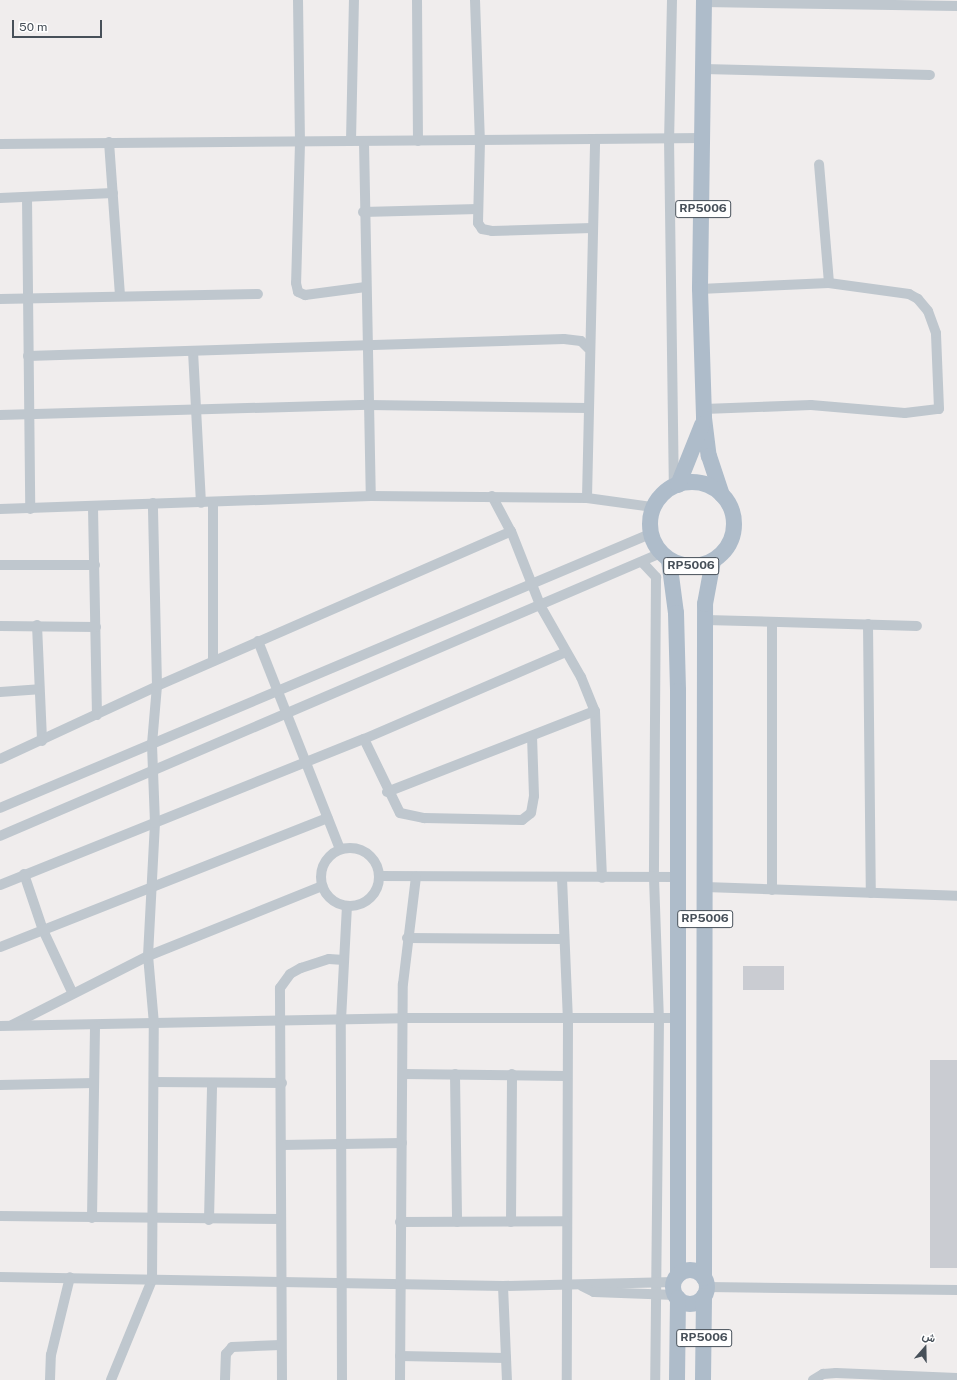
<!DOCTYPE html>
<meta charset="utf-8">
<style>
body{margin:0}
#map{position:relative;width:957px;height:1380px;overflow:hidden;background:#f0eded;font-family:"Public Sans",Vazirmatn,sans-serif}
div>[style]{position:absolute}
.building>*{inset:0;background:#caccd2;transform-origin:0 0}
.street>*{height:10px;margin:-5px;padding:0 5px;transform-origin:5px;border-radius:5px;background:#bfc7ce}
.street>.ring{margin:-5px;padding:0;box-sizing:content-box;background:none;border:10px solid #bfc7ce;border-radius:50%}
.primary>*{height:16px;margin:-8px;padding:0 8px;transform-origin:8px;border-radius:8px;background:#aebcca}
.primary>.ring{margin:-8px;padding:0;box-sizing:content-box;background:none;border:16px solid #aebcca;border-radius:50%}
span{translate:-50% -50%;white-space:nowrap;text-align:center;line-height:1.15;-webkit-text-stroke:3.5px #fff;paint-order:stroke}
.shield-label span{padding:1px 3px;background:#fff;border:1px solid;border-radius:3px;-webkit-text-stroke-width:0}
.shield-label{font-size:12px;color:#475059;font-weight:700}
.north{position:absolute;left:905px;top:1328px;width:40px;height:40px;-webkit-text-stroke:3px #fff;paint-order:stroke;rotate:20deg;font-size:11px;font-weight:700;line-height:16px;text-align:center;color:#475059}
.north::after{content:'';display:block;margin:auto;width:14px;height:18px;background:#475059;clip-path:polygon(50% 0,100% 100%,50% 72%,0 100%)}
.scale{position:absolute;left:12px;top:20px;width:90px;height:18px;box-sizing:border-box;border:2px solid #475059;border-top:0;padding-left:5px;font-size:12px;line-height:14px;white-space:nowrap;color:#475059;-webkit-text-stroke:3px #fff;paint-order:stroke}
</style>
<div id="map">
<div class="building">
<div style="left:743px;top:966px;width:41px;height:24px"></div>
<div style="left:930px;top:1060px;width:27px;height:208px"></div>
</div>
<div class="street">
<div style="left:298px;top:0;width:143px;rotate:89.2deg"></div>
<div style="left:300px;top:143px;width:140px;rotate:91.6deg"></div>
<div style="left:296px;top:283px;width:9px;rotate:77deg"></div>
<div style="left:298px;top:292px;width:8px;rotate:23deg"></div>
<div style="left:305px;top:295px;width:61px;rotate:-7.6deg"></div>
<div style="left:417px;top:0;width:141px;rotate:89.6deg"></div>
<div style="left:475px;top:0;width:141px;rotate:88deg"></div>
<div style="left:480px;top:141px;width:82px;rotate:91.4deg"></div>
<div style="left:478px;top:223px;width:7px;rotate:56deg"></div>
<div style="left:482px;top:229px;width:10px;rotate:11deg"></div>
<div style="left:492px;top:231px;width:100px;rotate:-1.7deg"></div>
<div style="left:672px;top:0;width:138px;rotate:91.2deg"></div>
<div style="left:669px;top:138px;width:348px;rotate:89.2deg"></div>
<div style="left:704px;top:2px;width:253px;rotate:0.9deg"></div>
<div style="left:704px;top:69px;width:226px;rotate:1.5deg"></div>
<div style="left:351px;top:141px;width:141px;rotate:-88.8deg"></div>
<div style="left:109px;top:142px;width:154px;rotate:85.9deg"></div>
<div style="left:364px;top:142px;width:354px;rotate:88.9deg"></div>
<div style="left:0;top:144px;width:704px;rotate:-0.49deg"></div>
<div style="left:27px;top:197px;width:312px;rotate:89.4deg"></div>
<div style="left:0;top:198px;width:113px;rotate:-2.5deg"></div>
<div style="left:363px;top:212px;width:115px;rotate:-1.5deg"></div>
<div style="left:700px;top:289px;width:129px;rotate:-2.7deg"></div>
<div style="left:0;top:299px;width:258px;rotate:-1.1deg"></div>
<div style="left:193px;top:351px;width:152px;rotate:87deg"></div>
<div style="left:28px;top:356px;width:536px;rotate:-1.82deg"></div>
<div style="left:564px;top:339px;width:17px;rotate:7deg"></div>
<div style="left:581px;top:341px;width:10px;rotate:45deg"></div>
<div style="left:704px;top:409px;width:107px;rotate:-2.1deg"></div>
<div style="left:811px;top:405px;width:94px;rotate:4.9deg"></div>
<div style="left:905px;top:413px;width:34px;rotate:-7deg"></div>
<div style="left:939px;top:409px;width:76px;rotate:-92.3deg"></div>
<div style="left:936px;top:333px;width:23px;rotate:-110deg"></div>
<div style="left:928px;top:311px;width:16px;rotate:-130deg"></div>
<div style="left:918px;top:299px;width:10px;rotate:-151deg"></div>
<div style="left:909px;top:294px;width:81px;rotate:-172.2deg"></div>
<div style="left:829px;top:283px;width:119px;rotate:-94.8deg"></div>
<div style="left:0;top:415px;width:369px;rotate:-1.6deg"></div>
<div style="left:369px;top:405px;width:219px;rotate:0.8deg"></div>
<div style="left:492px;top:496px;width:40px;rotate:62deg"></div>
<div style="left:511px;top:531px;width:82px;rotate:68.5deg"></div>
<div style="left:541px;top:607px;width:81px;rotate:60.3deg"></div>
<div style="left:581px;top:677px;width:37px;rotate:68deg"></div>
<div style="left:595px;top:711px;width:167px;rotate:87.6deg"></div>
<div style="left:587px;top:498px;width:359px;rotate:-88.7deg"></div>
<div style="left:93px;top:508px;width:207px;rotate:88.9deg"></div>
<div style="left:0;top:509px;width:371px;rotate:-2deg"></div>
<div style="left:371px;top:496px;width:216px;rotate:0.5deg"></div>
<div style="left:587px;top:498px;width:67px;rotate:7.8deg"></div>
<div style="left:642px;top:562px;width:21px;rotate:47deg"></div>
<div style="left:656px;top:577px;width:301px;rotate:90.4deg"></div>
<div style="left:654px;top:878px;width:140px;rotate:88deg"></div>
<div style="left:659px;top:1018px;width:362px;rotate:90.6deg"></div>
<div style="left:0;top:565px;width:95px"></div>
<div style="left:706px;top:620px;width:211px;rotate:1.6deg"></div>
<div style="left:772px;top:623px;width:267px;rotate:90deg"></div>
<div style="left:868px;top:624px;width:269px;rotate:89.4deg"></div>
<div style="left:37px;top:625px;width:116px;rotate:87.5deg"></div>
<div style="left:0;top:626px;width:96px;rotate:0.6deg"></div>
<div style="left:258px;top:641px;width:224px;rotate:68.5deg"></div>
<div style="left:213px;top:661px;width:159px;rotate:-90deg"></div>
<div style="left:0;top:692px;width:39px;rotate:-4deg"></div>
<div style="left:364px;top:739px;width:82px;rotate:64.1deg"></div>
<div style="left:400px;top:813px;width:25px;rotate:12deg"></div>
<div style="left:424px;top:818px;width:98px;rotate:1.2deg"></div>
<div style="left:522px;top:820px;width:11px;rotate:-38deg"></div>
<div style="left:531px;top:813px;width:17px;rotate:-80deg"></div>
<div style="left:534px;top:796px;width:60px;rotate:-91.9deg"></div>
<div style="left:0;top:759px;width:173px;rotate:-24.9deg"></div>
<div style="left:157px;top:686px;width:386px;rotate:-23.6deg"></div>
<div style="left:387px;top:792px;width:223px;rotate:-21.3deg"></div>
<div style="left:0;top:808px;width:705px;rotate:-22.86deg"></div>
<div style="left:0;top:836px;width:719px;rotate:-23.18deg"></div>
<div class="ring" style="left:321px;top:848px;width:48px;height:48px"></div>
<div style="left:24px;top:874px;width:59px;rotate:71.3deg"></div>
<div style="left:43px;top:930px;width:68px;rotate:64.9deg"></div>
<div style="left:379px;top:876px;width:299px;rotate:0.2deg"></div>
<div style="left:562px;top:878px;width:142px;rotate:87.6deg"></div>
<div style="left:568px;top:1020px;width:360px;rotate:90.2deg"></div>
<div style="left:0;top:885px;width:392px;rotate:-21.9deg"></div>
<div style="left:364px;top:739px;width:218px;rotate:-23.3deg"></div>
<div style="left:705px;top:887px;width:252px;rotate:2deg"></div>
<div style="left:407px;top:938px;width:156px;rotate:0.4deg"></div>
<div style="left:0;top:947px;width:352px;rotate:-21.5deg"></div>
<div style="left:12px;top:1025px;width:153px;rotate:-26.9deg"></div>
<div style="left:148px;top:956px;width:188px;rotate:-21.9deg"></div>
<div style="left:0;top:1026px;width:403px;rotate:-1.1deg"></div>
<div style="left:403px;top:1018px;width:273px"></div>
<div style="left:403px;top:1074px;width:164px;rotate:0.7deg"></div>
<div style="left:455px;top:1074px;width:148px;rotate:89.2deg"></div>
<div style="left:154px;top:1082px;width:128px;rotate:0.4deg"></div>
<div style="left:0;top:1085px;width:94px;rotate:-1.2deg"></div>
<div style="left:282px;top:1145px;width:120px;rotate:-1deg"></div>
<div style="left:0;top:1216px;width:281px;rotate:0.6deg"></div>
<div style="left:92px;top:1218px;width:192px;rotate:-89.1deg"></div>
<div style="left:209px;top:1220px;width:137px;rotate:-88.7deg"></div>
<div style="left:400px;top:1222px;width:165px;rotate:-0.3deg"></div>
<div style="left:511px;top:1222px;width:148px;rotate:-89.6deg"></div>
<div style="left:0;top:1277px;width:503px;rotate:1.03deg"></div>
<div style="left:503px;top:1286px;width:171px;rotate:-1.3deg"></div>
<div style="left:503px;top:1286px;width:94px;rotate:87.6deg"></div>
<div style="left:582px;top:1286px;width:13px;rotate:27deg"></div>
<div style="left:594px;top:1292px;width:81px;rotate:2.1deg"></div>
<div style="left:707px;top:1287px;width:250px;rotate:0.7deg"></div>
<div style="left:400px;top:1356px;width:106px;rotate:1.1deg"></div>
<div style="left:50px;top:1380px;width:25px;rotate:-88deg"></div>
<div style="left:51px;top:1355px;width:80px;rotate:-76.3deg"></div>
<div style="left:111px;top:1380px;width:108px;rotate:-67.7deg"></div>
<div style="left:152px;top:1280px;width:256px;rotate:-89.6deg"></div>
<div style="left:154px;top:1024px;width:68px;rotate:-95deg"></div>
<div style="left:148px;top:956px;width:133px;rotate:-87deg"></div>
<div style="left:155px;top:823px;width:79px;rotate:-92.2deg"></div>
<div style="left:152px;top:744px;width:58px;rotate:-85.1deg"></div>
<div style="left:157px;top:686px;width:183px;rotate:-91.3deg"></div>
<div style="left:225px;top:1380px;width:26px;rotate:-88deg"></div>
<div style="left:226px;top:1354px;width:9px;rotate:-49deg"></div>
<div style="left:232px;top:1347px;width:49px;rotate:-2.3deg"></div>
<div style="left:282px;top:1380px;width:392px;rotate:-90.3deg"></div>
<div style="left:280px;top:988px;width:17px;rotate:-54deg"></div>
<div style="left:290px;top:974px;width:13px;rotate:-29deg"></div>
<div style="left:301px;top:968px;width:29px;rotate:-18deg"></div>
<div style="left:329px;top:959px;width:15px;rotate:4deg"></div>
<div style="left:342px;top:1380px;width:360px;rotate:-90.2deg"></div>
<div style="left:341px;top:1020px;width:114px;rotate:-87deg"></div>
<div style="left:400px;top:1380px;width:396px;rotate:-89.6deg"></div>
<div style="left:403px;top:984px;width:108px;rotate:-83.1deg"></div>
<div style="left:813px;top:1380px;width:12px;rotate:-31deg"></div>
<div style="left:823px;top:1374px;width:13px;rotate:-4deg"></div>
<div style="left:836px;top:1373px;width:121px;rotate:2.4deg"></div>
</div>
<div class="primary">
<div style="left:704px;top:0;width:289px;rotate:90.8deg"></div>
<div style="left:700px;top:289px;width:129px;rotate:88.2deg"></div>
<div style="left:704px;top:418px;width:38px;rotate:83deg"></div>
<div style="left:709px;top:456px;width:41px;rotate:71.6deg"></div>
<div class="ring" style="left:650px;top:482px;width:68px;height:68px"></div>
<div style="left:678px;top:485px;width:65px;rotate:-68.2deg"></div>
<div style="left:669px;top:560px;width:53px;rotate:82.5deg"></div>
<div style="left:676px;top:613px;width:78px;rotate:88.5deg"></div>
<div style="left:678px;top:691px;width:584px;rotate:90deg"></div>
<div class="ring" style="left:673px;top:1270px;width:18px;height:18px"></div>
<div style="left:704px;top:1278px;width:674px;rotate:-89.91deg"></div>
<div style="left:705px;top:604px;width:44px;rotate:-79.5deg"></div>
<div style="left:677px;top:1380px;width:82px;rotate:-89.3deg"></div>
<div style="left:703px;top:1380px;width:84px;rotate:-89.3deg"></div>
</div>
<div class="shield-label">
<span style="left:703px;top:209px">RP5006</span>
<span style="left:691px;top:566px">RP5006</span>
<span style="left:705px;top:919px">RP5006</span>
<span style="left:704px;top:1338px">RP5006</span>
</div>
<div class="north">ش</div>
<div class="scale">50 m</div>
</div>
